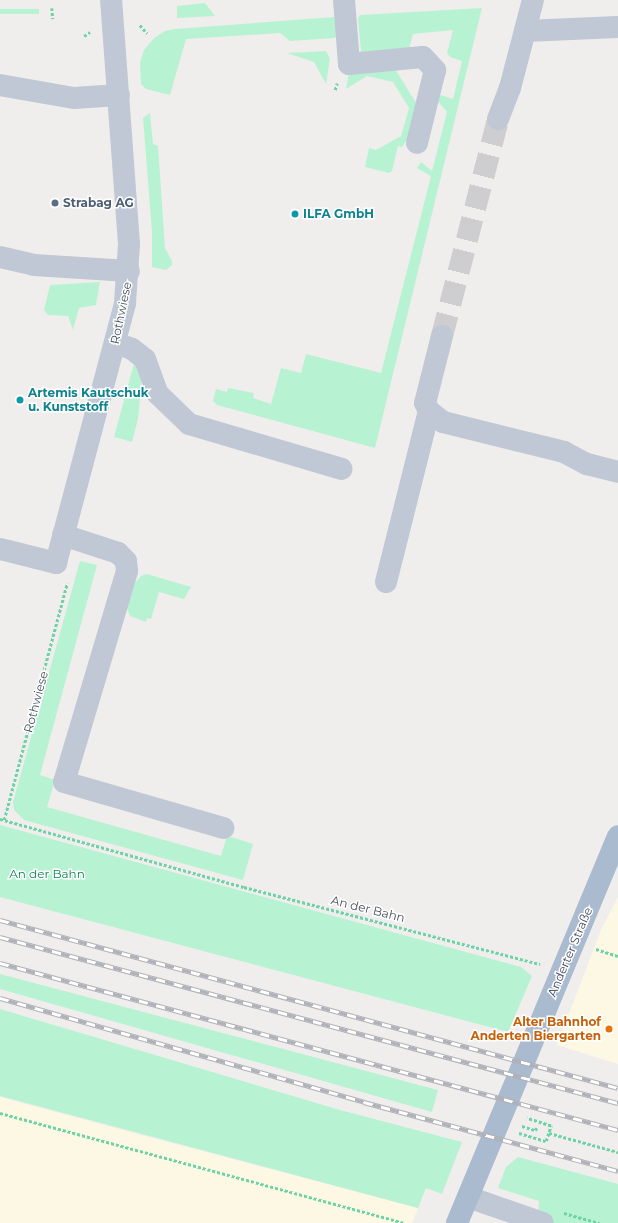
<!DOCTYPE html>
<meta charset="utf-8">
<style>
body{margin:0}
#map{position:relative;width:618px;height:1223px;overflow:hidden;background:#f0eded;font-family:Montserrat,sans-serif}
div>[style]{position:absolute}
.commercial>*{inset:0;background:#fdf8e4}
.green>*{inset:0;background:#b7f3d2;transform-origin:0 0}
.minor-tunnel>*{height:22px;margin-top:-11px;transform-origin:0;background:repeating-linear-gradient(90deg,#cecdd0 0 22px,transparent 0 33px)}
.path>*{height:2.5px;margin-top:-1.25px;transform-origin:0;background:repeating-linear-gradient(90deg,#6cd3a7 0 3px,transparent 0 5px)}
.minor>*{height:22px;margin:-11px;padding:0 11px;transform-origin:11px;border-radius:11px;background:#bfc8d4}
.major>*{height:22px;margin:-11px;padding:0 11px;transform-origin:11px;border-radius:11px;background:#aabacf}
.rail>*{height:4.5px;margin-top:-2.25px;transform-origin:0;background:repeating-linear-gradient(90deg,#fff 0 9px,#afb2b8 0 18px);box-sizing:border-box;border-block:1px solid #afb2b8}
.dots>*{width:11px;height:11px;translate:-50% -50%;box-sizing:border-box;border:2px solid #fff;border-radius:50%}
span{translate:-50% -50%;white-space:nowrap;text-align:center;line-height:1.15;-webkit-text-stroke:3px #fff;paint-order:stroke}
.service-label{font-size:12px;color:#4e5e75;font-weight:700}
.left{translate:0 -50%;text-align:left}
.culture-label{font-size:12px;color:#0d838f;font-weight:700}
.street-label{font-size:12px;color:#444f5c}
.park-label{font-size:12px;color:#0e8451}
.food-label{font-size:12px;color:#c56008;font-weight:700}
.right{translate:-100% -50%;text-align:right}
</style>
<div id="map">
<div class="commercial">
<div style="clip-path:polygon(618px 897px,618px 1064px,557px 1045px,601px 930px)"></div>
<div style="clip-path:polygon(0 1097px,130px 1132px,418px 1208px,412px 1223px,0 1223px)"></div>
</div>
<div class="green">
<div style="clip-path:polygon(205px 3px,215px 16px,177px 18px,177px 6px)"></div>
<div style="clip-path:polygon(482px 8px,375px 448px,217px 405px,213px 401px,216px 389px,227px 392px,228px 388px,254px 393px,253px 398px,271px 404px,281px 368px,301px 373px,306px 354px,381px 373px,431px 176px,417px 168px,421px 162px,432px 171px,447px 112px,436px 99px,440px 95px,453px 99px,462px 61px,450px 57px,447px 53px,453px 30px,413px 34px,409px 49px,361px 52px,358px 18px,360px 15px)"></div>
<div style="left:39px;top:9px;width:5px;height:39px;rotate:90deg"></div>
<div style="clip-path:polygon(334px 17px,338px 36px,334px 38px,290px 41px,280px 33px,186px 39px,170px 95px,146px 89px,141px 84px,140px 62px,144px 50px,154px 38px,165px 31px,175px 29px)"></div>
<div style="clip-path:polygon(326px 51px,330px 59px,326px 84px,314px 62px,287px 53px)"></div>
<div style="clip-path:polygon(395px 69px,418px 106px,407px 140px,402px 147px,398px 146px,392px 171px,389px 173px,365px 167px,369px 148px,376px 150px,401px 136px,409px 108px,393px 82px,367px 76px,346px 89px,349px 73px)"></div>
<div style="clip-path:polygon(150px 113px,153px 144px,158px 146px,165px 248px,172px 261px,172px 265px,166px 270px,152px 267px,152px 232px,143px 118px)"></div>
<div style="clip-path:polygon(100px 282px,96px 305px,79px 308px,73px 330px,68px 316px,48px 315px,44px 310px,50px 285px)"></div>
<div style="clip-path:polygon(135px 360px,142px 377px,138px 419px,132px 442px,114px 437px)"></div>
<div style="clip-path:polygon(80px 561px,97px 565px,40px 775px,55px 780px,47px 807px,221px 856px,226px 839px,231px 837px,253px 844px,243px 880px,24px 820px,14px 810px,13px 802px)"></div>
<div style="clip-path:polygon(147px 574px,191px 587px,184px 599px,159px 592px,151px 619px,147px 618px,146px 622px,130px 616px,127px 608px,133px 585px,141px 576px)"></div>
<div style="clip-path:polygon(0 825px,521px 967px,532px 976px,508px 1032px,0 897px)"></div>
<div style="clip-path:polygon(0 974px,438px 1090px,432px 1112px,0 989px)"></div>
<div style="clip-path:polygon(0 1009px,340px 1110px,462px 1142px,442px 1194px,426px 1188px,418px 1208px,0 1096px)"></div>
<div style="clip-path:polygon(518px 1157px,618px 1184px,618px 1223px,552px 1223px,538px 1219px,539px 1201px,498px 1188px,506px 1167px)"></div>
</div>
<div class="minor-tunnel">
<div style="left:442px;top:336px;width:224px;rotate:-75.5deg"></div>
</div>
<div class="path">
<div style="left:52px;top:8px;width:11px;rotate:85deg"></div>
<div style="left:140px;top:25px;width:11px;rotate:49deg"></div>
<div style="left:84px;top:36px;width:7px;rotate:-34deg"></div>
<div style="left:335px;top:90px;width:7px;rotate:-74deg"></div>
<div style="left:0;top:819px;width:253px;rotate:15.6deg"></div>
<div style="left:244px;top:887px;width:306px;rotate:14.6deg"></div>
<div style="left:4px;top:820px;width:245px;rotate:-75.1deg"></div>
<div style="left:596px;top:949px;width:23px;rotate:18deg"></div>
<div style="left:0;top:1113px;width:420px;rotate:15.2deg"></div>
<div style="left:522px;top:1126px;width:14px;rotate:17deg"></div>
<div style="left:535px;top:1130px;width:4px;rotate:-45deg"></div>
<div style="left:519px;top:1133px;width:28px;rotate:17deg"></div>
<div style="left:546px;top:1141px;width:16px;rotate:-72deg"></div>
<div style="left:551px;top:1126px;width:25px;rotate:-162deg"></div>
<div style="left:549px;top:1133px;width:72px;rotate:15.4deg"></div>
<div style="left:564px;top:1213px;width:37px;rotate:16deg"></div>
</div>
<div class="minor">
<div style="left:344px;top:0;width:64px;rotate:85.5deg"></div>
<div style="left:349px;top:64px;width:74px;rotate:-5.4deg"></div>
<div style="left:423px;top:57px;width:18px;rotate:47deg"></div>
<div style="left:435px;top:70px;width:75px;rotate:103.9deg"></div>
<div style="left:525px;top:31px;width:93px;rotate:-2.5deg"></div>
<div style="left:0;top:85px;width:75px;rotate:10deg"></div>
<div style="left:74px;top:98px;width:45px;rotate:-3.8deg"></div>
<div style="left:498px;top:119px;width:33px;rotate:-69deg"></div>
<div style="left:510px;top:88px;width:91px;rotate:-75.4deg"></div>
<div style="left:0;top:257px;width:35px;rotate:13deg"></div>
<div style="left:34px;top:265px;width:95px;rotate:3.6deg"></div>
<div style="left:442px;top:336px;width:69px;rotate:104.2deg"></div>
<div style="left:425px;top:403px;width:9px;rotate:63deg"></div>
<div style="left:429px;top:411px;width:18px;rotate:38deg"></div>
<div style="left:443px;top:422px;width:125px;rotate:13.9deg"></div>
<div style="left:564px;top:452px;width:26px;rotate:28deg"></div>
<div style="left:587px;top:464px;width:32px;rotate:14deg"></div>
<div style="left:115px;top:343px;width:18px;rotate:19deg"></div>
<div style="left:132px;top:349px;width:16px;rotate:38deg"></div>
<div style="left:145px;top:359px;width:37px;rotate:70deg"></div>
<div style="left:158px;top:394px;width:43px;rotate:44.1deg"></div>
<div style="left:189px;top:424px;width:159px;rotate:16.4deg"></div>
<div style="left:63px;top:535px;width:58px;rotate:18.1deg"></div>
<div style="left:118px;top:553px;width:11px;rotate:45deg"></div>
<div style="left:126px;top:561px;width:10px;rotate:84deg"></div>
<div style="left:127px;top:571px;width:220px;rotate:106.6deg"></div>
<div style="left:64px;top:782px;width:166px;rotate:16.1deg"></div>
<div style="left:0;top:549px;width:58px;rotate:14deg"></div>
<div style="left:56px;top:563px;width:269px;rotate:-75.1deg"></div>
<div style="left:125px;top:303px;width:59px;rotate:-86.1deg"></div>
<div style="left:129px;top:244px;width:245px;rotate:-94.2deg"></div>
<div style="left:386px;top:582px;width:176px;rotate:-75.9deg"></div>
<div style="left:468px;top:1197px;width:79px;rotate:19.1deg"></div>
</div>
<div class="major">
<div style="left:457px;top:1223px;width:419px;rotate:-67.4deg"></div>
</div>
<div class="rail">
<div style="left:0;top:920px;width:640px;rotate:15.21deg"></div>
<div style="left:0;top:937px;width:640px;rotate:15.04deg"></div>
<div style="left:0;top:963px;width:640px;rotate:15.12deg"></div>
<div style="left:0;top:998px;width:379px;rotate:15.9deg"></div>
<div style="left:364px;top:1102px;width:263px;rotate:15.2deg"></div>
</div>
<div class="dots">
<div style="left:55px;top:203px;background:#5c6f8a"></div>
<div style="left:295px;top:214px;background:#0f9aa8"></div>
<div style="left:20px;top:400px;background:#0f9aa8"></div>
<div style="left:609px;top:1029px;background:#e8710a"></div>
</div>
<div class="service-label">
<span class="left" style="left:63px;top:203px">Strabag AG</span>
</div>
<div class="culture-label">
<span class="left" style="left:303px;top:214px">ILFA GmbH</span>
<span class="left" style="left:28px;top:400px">Artemis Kautschuk<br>u. Kunststoff</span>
</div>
<div class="street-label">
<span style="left:121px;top:313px;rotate:-78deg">Rothwiese</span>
<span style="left:36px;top:702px;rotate:-75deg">Rothwiese</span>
<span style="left:368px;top:909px;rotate:14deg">An der Bahn</span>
<span style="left:570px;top:952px;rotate:-67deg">Anderter Straße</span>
</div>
<div class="park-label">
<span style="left:47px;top:874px">An der Bahn</span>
</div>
<div class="food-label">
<span class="right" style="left:601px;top:1029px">Alter Bahnhof<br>Anderten Biergarten</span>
</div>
</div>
